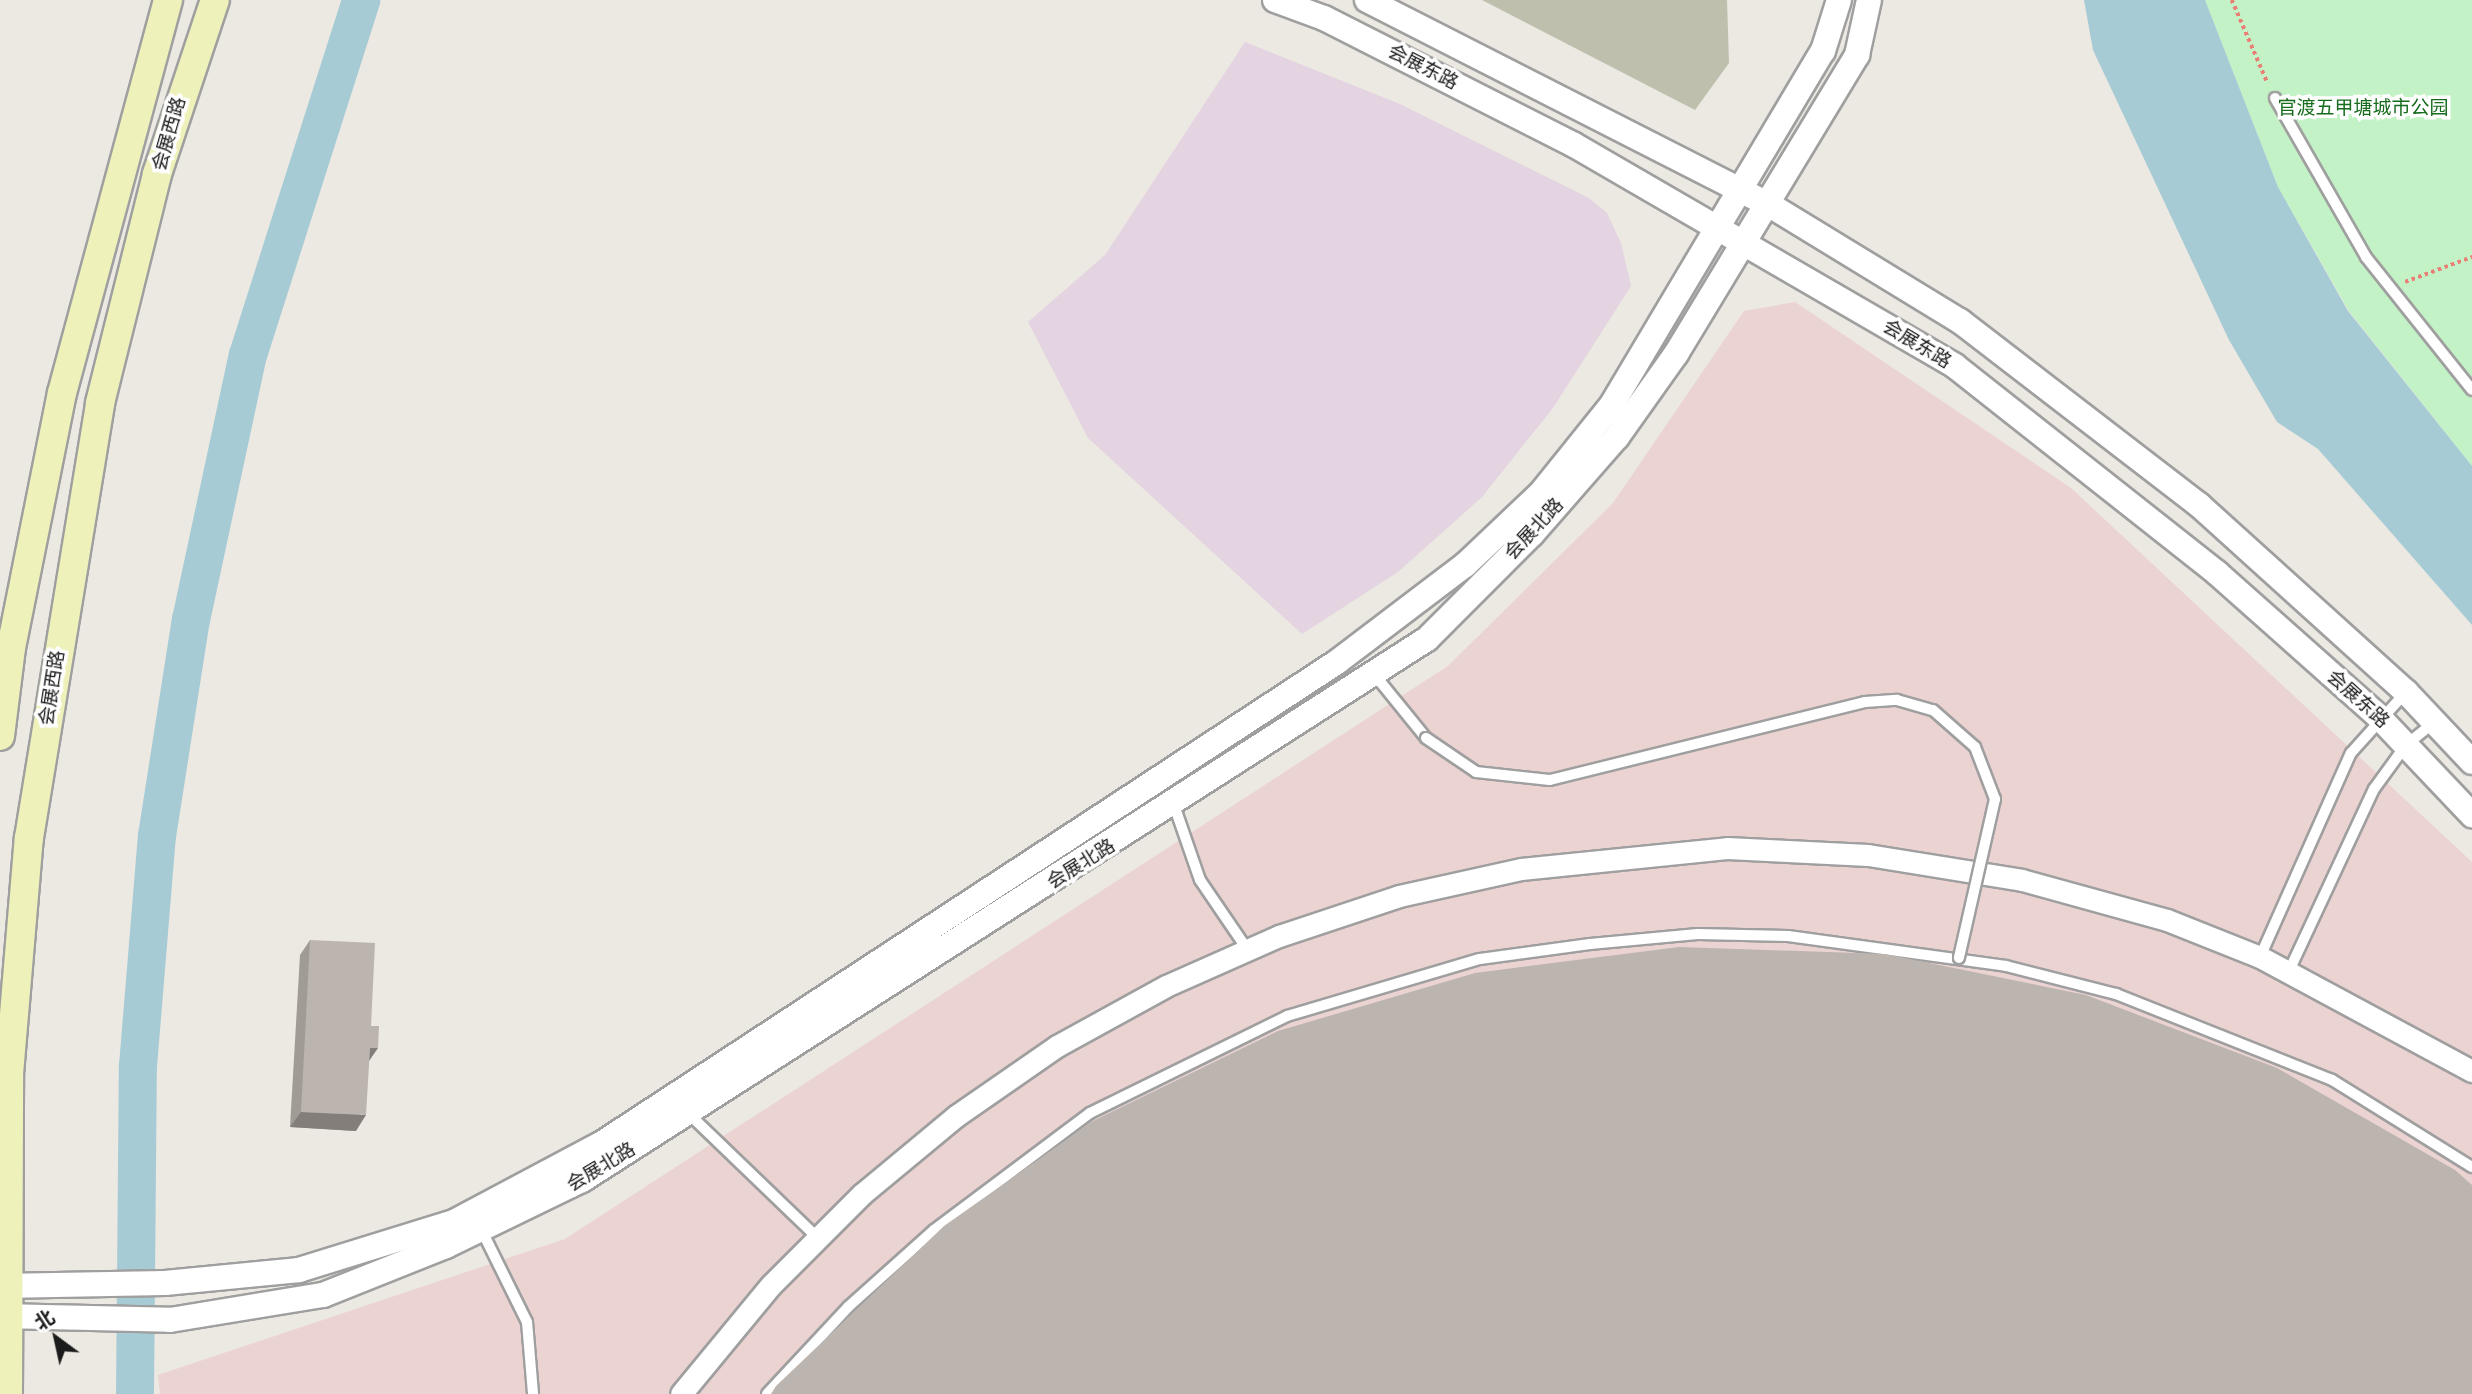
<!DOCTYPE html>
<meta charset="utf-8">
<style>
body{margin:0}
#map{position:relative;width:2472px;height:1394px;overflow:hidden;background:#ece8e2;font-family:Montserrat,"Noto Sans SC",sans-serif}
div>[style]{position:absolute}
.commercial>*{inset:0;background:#ebd3d2}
.industrial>*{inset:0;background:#e4d4e1}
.construction>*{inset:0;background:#bfbfae}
.park>*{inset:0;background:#c2f2c5}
.water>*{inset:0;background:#a6cbd5}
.river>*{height:38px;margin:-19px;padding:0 19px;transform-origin:19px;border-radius:19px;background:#a6cbd5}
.path>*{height:3.5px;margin-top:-1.75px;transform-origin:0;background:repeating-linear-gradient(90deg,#e97f75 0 3.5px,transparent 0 7px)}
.roads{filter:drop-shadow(2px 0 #9f9f9f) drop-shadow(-2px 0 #9f9f9f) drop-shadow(0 2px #9f9f9f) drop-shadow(0 -2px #9f9f9f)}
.service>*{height:10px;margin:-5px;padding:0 5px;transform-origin:5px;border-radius:5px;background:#fff}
.minor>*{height:21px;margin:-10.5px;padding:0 10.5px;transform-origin:10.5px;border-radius:10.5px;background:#fff}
.tertiary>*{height:24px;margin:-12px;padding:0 12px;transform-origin:12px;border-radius:12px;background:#fff}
.secondary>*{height:28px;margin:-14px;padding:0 14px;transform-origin:14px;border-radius:14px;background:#eff1ba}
.bridges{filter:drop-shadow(2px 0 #9f9f9f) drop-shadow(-2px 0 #9f9f9f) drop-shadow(0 2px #9f9f9f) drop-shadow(0 -2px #9f9f9f)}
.service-bridge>*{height:10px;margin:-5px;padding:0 5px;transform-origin:5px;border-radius:5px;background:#fff}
.wall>*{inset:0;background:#a19b96}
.shaded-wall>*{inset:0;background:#837e7a}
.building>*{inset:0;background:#bbb4af}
span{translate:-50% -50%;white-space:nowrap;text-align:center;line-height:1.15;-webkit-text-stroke:7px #fff;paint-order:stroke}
.street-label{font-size:19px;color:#1b1b1b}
.park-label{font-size:19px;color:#176c1d}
.north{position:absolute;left:21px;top:1303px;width:70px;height:70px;-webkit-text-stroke:5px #fff;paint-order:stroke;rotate:327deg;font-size:19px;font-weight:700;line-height:28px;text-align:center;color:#1b1b1b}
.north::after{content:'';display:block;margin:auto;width:24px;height:32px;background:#1b1b1b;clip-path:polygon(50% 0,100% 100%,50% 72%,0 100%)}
</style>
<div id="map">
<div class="commercial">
<div style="clip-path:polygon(1795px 302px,2071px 488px,2472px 862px,2472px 1394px,160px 1394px,158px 1375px,565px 1239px,1448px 666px,1613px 503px,1744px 311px)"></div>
</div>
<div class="industrial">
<div style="clip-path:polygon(1245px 42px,1400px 104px,1589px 198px,1607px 213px,1621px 243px,1631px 286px,1553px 408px,1482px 497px,1398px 572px,1302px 634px,1088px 438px,1028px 322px,1105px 255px)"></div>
</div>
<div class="construction">
<div style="clip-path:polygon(1482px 0,1727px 0,1729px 63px,1695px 110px)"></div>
</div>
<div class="park">
<div style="clip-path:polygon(2205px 0,2472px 0,2472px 466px,2349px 311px,2278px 187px)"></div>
</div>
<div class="water">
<div style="clip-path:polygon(2084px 0,2205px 0,2278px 187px,2348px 311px,2472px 466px,2472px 625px,2318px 449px,2277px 422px,2229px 340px,2093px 50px)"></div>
</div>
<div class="river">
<div style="left:135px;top:1394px;width:328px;rotate:-89.5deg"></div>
<div style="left:138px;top:1066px;width:231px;rotate:-85.3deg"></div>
<div style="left:157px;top:836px;width:219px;rotate:-81.1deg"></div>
<div style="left:191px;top:620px;width:271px;rotate:-77.9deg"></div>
<div style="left:248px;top:355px;width:373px;rotate:-72.3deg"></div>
</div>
<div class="path">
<div style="left:2232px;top:0;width:91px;rotate:66.8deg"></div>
<div style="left:2405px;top:282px;width:72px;rotate:-20.5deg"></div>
</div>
<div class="roads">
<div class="service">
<div style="left:2275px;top:98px;width:183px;rotate:60.2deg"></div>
<div style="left:2366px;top:257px;width:170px;rotate:51.4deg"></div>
<div style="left:1374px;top:674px;width:82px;rotate:50.9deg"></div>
<div style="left:1174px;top:805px;width:79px;rotate:70.9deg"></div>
<div style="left:1200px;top:880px;width:83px;rotate:55.7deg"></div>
<div style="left:2260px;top:957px;width:223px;rotate:-66deg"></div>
<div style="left:2351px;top:753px;width:82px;rotate:-48deg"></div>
<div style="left:2289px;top:971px;width:201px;rotate:-65deg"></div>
<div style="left:2374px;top:789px;width:54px;rotate:-54deg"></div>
<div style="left:2406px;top:745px;width:36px;rotate:-39deg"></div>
<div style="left:688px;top:1113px;width:179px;rotate:43.9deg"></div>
<div style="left:481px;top:1229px;width:104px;rotate:63.7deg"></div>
<div style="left:527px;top:1322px;width:72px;rotate:85.2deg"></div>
<div style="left:767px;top:1394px;width:119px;rotate:-47deg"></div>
<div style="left:848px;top:1307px;width:115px;rotate:-41.8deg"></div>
<div style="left:934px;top:1230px;width:195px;rotate:-36.9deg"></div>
<div style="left:1090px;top:1113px;width:220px;rotate:-26.2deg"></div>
<div style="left:1287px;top:1016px;width:201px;rotate:-16.5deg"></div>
<div style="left:1480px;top:959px;width:111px;rotate:-7.8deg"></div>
<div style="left:1590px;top:944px;width:108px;rotate:-5.3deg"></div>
<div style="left:1698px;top:934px;width:90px;rotate:1.3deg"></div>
<div style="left:1788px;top:936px;width:220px;rotate:7.8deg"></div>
<div style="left:2006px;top:966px;width:114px;rotate:14.3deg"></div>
<div style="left:2116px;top:994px;width:232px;rotate:21.7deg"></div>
<div style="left:2332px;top:1080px;width:165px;rotate:31.9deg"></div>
</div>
<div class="minor">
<div style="left:681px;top:1394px;width:141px;rotate:-50.5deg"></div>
<div style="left:771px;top:1285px;width:129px;rotate:-45deg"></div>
<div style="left:862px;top:1194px;width:122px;rotate:-39.7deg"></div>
<div style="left:956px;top:1116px;width:123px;rotate:-34.7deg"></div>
<div style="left:1057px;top:1046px;width:124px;rotate:-28.8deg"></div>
<div style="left:1166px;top:986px;width:124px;rotate:-23.9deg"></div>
<div style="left:1279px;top:936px;width:126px;rotate:-18.4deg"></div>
<div style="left:1399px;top:896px;width:125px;rotate:-12.5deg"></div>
<div style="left:1521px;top:869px;width:207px;rotate:-5.8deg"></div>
<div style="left:1727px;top:848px;width:141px;rotate:2.8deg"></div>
<div style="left:1868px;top:855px;width:156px;rotate:9.2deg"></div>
<div style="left:2022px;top:880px;width:150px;rotate:15.4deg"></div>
<div style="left:2167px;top:920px;width:100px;rotate:21.7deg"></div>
<div style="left:2260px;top:957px;width:241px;rotate:28.3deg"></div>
</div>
<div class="tertiary">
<div style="left:1275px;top:0;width:52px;rotate:20.2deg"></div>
<div style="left:1324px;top:18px;width:280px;rotate:26.9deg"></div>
<div style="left:1574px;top:145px;width:440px;rotate:30.1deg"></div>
<div style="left:1955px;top:366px;width:334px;rotate:38.3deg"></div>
<div style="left:2217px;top:573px;width:215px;rotate:41.6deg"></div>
<div style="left:2378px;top:716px;width:137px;rotate:46.5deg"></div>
<div style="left:1367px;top:0;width:450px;rotate:27deg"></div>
<div style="left:1768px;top:204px;width:225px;rotate:31.4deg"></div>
<div style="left:1960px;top:321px;width:302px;rotate:37.6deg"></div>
<div style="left:2199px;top:505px;width:279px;rotate:42.1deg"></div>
<div style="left:2406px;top:692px;width:96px;rotate:46.7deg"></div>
<div style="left:0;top:1286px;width:165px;rotate:-1deg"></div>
<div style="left:165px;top:1283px;width:135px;rotate:-5.5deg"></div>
<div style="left:299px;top:1270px;width:162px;rotate:-17.2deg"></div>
<div style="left:454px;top:1222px;width:166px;rotate:-28deg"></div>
<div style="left:601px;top:1144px;width:880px;rotate:-33.22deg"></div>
<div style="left:1337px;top:662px;width:161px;rotate:-37.2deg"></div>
<div style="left:1465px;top:565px;width:105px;rotate:-43.5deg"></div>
<div style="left:1541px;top:493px;width:112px;rotate:-51.2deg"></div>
<div style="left:1611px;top:406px;width:413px;rotate:-59.2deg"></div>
<div style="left:1823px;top:51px;width:53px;rotate:-72.6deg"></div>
<div style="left:0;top:1316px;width:170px;rotate:1.3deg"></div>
<div style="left:170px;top:1320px;width:155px;rotate:-9.3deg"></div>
<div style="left:323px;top:1295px;width:132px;rotate:-21.7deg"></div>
<div style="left:446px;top:1246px;width:151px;rotate:-25.9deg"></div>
<div style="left:582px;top:1180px;width:1003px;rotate:-32.63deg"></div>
<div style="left:1427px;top:639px;width:148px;rotate:-45deg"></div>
<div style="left:1532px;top:534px;width:129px;rotate:-48.8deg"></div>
<div style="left:1617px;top:437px;width:102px;rotate:-54.6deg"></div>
<div style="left:1676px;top:354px;width:350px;rotate:-58.8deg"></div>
<div style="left:1857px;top:55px;width:56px;rotate:-77.7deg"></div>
</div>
<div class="secondary">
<div style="left:0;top:736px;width:89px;rotate:-82.9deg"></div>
<div style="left:11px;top:648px;width:260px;rotate:-78.7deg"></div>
<div style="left:62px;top:393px;width:407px;rotate:-74.9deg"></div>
<div style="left:8px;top:1394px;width:320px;rotate:-89.8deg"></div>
<div style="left:9px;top:1074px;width:237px;rotate:-85.2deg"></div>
<div style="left:29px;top:838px;width:441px;rotate:-80.7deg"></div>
<div style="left:100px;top:403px;width:236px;rotate:-76deg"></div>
<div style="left:157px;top:174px;width:183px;rotate:-71.6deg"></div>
</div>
</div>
<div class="bridges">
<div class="service-bridge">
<div style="left:1426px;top:738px;width:60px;rotate:34.2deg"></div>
<div style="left:1476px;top:772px;width:74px;rotate:6.2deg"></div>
<div style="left:1550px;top:780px;width:325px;rotate:-13.9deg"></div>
<div style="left:1865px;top:702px;width:32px;rotate:-4deg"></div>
<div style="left:1897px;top:700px;width:37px;rotate:16deg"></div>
<div style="left:1933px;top:710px;width:56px;rotate:41.4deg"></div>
<div style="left:1975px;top:747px;width:56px;rotate:69deg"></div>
<div style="left:1995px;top:799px;width:163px;rotate:102.8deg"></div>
</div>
</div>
<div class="wall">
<div style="clip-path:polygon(310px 940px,369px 1061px,356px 1131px,290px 1127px,300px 955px)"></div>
</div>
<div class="shaded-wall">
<div style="clip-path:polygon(370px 1048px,378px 1048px,367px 1064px)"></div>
<div style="clip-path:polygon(301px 1112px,366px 1115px,356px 1131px,290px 1127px)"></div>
</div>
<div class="building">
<div style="clip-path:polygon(310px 940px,375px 943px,371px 1026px,379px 1026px,378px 1048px,370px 1048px,366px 1115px,301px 1112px)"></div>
<div style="clip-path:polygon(1679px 947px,1885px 954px,2086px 995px,2277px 1068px,2455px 1170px,2472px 1185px,2472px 1394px,771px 1394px,776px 1386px,944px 1226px,1093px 1121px,1278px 1031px,1475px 973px)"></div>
</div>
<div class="street-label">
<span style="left:1423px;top:67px;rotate:27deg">会展东路</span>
<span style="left:169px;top:134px;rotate:-74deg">会展西路</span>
<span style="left:1917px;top:344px;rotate:31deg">会展东路</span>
<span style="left:1534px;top:529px;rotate:-47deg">会展北路</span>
<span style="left:52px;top:688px;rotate:-81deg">会展西路</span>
<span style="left:2358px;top:699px;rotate:42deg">会展东路</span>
<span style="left:1081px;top:864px;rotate:-32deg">会展北路</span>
<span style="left:601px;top:1167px;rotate:-31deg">会展北路</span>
</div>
<div class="park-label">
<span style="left:2363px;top:108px">官渡五甲塘城市公园</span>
</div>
<div class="north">北</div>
</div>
